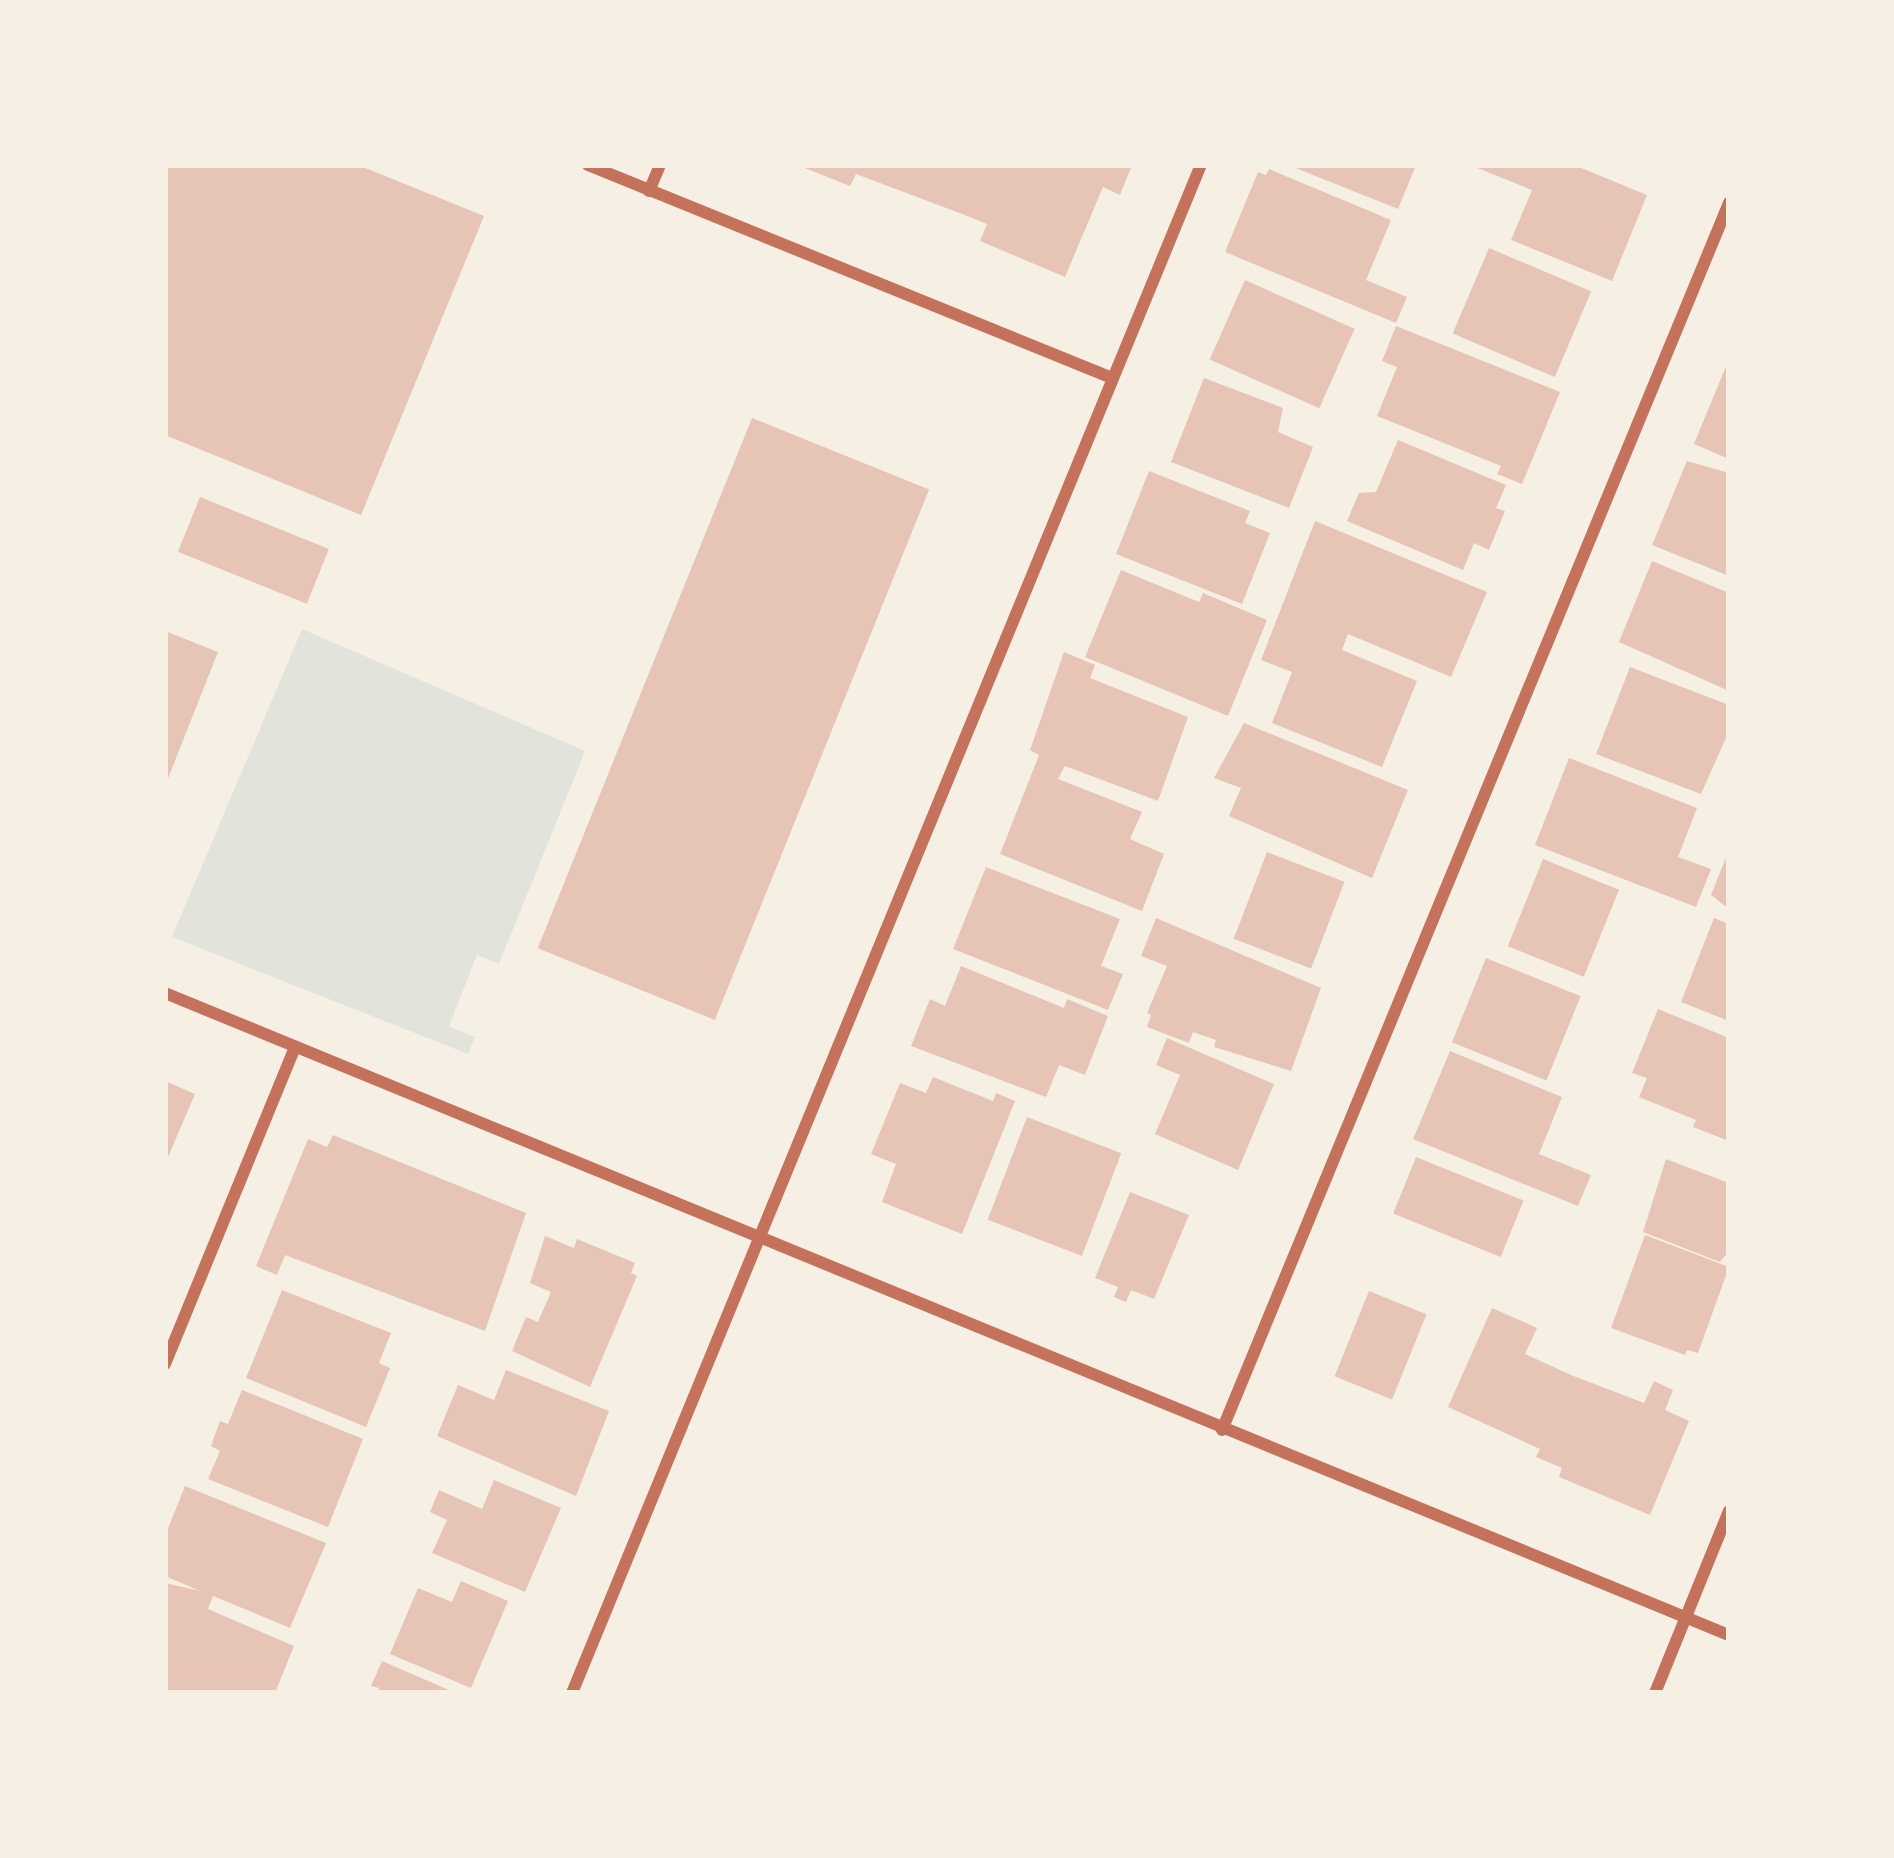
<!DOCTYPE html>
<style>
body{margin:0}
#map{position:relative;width:1894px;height:1858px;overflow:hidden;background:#f6efe4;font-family:Karla,sans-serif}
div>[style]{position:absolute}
.green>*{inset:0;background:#e2e4dc}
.building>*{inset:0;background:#e6c5b7;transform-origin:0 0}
.minor>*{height:12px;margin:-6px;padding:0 6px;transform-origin:6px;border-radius:6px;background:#c5725c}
span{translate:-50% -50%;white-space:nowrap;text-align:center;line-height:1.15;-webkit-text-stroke:9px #f6efe4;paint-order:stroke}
.frame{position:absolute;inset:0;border:168px solid #f6efe4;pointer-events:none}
</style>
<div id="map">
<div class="green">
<div style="clip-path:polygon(302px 629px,585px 751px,499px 964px,477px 955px,449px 1026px,475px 1037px,468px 1054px,172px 937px)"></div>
</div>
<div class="building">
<div style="clip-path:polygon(168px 165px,358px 165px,484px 216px,361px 515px,165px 435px)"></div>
<div style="clip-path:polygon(797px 165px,1132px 165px,1120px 195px,1103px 187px,1065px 277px,980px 241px,987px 224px,962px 214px,856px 174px,850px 186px)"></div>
<div style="clip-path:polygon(1288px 165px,1416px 165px,1398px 209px)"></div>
<div style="clip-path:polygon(1470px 165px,1574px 165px,1647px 195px,1612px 281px,1511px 240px,1532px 190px)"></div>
<div style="clip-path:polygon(1269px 169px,1391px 220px,1366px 280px,1407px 297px,1396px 323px,1225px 252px,1258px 172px,1266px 175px)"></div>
<div style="left:1489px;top:248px;width:111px;height:93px;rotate:23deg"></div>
<div style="left:1245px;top:280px;width:120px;height:87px;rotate:24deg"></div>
<div style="clip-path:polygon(1396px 326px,1560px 392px,1522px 484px,1497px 474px,1501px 466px,1377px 416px,1397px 367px,1382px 361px)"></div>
<div style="clip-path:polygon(1729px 359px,1729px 459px,1694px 444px)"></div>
<div style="clip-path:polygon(1204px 378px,1283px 408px,1278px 432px,1313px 447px,1289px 508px,1171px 462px)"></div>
<div style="left:752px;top:418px;width:191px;height:572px;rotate:22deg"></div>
<div style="clip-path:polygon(1398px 440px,1506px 485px,1496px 508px,1505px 511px,1489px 550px,1474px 543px,1463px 570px,1347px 521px,1359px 493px,1376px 492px)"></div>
<div style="clip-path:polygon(1687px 461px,1729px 473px,1729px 576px,1652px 545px)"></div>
<div style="clip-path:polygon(1149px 471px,1250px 511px,1245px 523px,1270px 533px,1242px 604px,1116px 554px)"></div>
<div style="left:200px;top:497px;width:139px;height:59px;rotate:22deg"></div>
<div style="clip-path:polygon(1315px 521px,1487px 592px,1451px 677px,1348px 634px,1342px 650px,1417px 681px,1382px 767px,1272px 723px,1292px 672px,1261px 660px)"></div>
<div style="clip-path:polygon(1652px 561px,1729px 593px,1729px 691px,1619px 642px)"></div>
<div style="clip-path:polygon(1121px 570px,1199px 602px,1203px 593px,1267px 620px,1228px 716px,1085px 657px)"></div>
<div style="clip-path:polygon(165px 631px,218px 652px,165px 786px)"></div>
<div style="clip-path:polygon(1064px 652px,1095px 665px,1090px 678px,1188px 717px,1158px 801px,1065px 766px,1058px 779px,1142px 812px,1130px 839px,1164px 854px,1142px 911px,1000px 854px,1039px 755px,1030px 750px)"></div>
<div style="clip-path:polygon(1630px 667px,1729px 705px,1729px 731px,1701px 794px,1596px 754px)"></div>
<div style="clip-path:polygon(1244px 723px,1408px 790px,1372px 878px,1229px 816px,1241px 788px,1214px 778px)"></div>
<div style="clip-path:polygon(1569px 758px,1697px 808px,1678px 857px,1711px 869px,1696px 907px,1535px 845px)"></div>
<div style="clip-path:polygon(1729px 850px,1729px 909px,1711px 895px)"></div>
<div style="left:1267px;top:852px;width:83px;height:93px;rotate:21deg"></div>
<div style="left:1543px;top:859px;width:82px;height:94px;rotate:22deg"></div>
<div style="clip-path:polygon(986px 867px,1120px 919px,1101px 966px,1123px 974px,1108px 1010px,953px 949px)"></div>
<div style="clip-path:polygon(1156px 918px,1321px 988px,1291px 1071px,1214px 1047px,1216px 1040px,1193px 1032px,1189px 1043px,1147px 1027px,1151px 1015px,1147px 1013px,1167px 966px,1141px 956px)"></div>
<div style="clip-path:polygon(1714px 918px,1729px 924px,1729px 1021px,1681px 1002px)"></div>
<div style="left:1486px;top:958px;width:102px;height:91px;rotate:22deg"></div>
<div style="clip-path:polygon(961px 966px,1064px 1008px,1067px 999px,1108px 1016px,1085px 1075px,1059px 1065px,1046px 1097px,911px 1046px,930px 999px,945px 1006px)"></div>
<div style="clip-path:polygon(1658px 1009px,1729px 1038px,1729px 1141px,1693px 1127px,1696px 1120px,1639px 1097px,1647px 1078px,1632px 1073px)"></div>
<div style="clip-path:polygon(1167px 1038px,1274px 1084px,1238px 1170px,1155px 1134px,1180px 1075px,1156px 1065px)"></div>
<div style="clip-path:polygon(1450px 1051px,1562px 1097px,1539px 1154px,1591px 1175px,1578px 1206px,1413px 1139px)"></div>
<div style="clip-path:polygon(933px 1077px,993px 1101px,996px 1093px,1015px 1101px,962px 1234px,882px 1202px,896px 1164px,871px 1154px,900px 1083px,926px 1093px)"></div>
<div style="clip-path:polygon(165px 1081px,195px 1094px,165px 1164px)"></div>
<div style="left:1027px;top:1117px;width:101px;height:110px;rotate:21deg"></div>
<div style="clip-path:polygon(333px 1135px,526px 1213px,485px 1331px,285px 1255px,277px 1275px,256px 1266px,308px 1139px,327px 1147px)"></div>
<div style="left:1416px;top:1157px;width:116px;height:61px;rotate:22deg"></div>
<div style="clip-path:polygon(1666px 1159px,1729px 1183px,1729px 1251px,1720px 1262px,1643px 1232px)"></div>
<div style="clip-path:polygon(1130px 1192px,1189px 1215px,1154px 1299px,1131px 1290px,1126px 1302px,1114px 1297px,1118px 1287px,1095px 1278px)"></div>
<div style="clip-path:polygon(1645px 1235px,1729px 1267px,1698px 1353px,1687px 1350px,1685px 1355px,1611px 1328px)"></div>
<div style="clip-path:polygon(545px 1236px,574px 1248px,577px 1239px,635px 1263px,631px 1273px,637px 1276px,590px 1387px,512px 1351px,526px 1317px,538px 1322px,551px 1292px,530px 1283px)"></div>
<div style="clip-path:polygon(282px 1290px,391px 1333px,379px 1363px,390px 1368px,366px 1427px,246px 1378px)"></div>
<div style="left:1369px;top:1291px;width:62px;height:92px;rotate:22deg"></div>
<div style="clip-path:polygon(1492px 1308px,1537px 1328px,1525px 1354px,1571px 1375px,1644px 1403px,1654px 1381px,1673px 1390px,1665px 1410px,1689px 1421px,1650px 1515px,1559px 1477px,1562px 1468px,1536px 1457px,1540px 1449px,1448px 1407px)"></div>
<div style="clip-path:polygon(506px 1370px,609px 1411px,576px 1496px,437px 1436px,458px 1385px,494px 1400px)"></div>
<div style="clip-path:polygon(242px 1390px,363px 1439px,328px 1527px,208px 1479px,220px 1451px,211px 1446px,220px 1421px,228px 1424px)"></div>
<div style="clip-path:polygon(494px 1480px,561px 1508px,525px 1592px,432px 1553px,447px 1520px,430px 1512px,439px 1490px,482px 1509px)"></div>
<div style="clip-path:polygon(185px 1486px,326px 1543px,290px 1628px,213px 1596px,208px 1609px,294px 1646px,275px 1693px,165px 1693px,165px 1583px,200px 1591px,165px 1576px,165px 1536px)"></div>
<div style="clip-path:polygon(461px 1581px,508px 1601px,471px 1688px,390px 1654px,418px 1588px,452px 1602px)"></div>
<div style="clip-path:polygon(382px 1661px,456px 1693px,377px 1693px,379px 1688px,371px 1686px)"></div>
</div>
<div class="minor">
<div style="left:588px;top:165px;width:566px;rotate:22.12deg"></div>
<div style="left:649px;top:191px;width:28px;rotate:-67deg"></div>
<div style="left:165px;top:993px;width:1691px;rotate:22.32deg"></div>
<div style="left:165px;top:1364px;width:343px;rotate:-67.7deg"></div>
<div style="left:1222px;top:1430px;width:1328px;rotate:-67.55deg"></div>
<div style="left:572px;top:1693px;width:1652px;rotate:-67.63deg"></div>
<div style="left:1655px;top:1693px;width:196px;rotate:-67.9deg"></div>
</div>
<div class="frame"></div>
</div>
